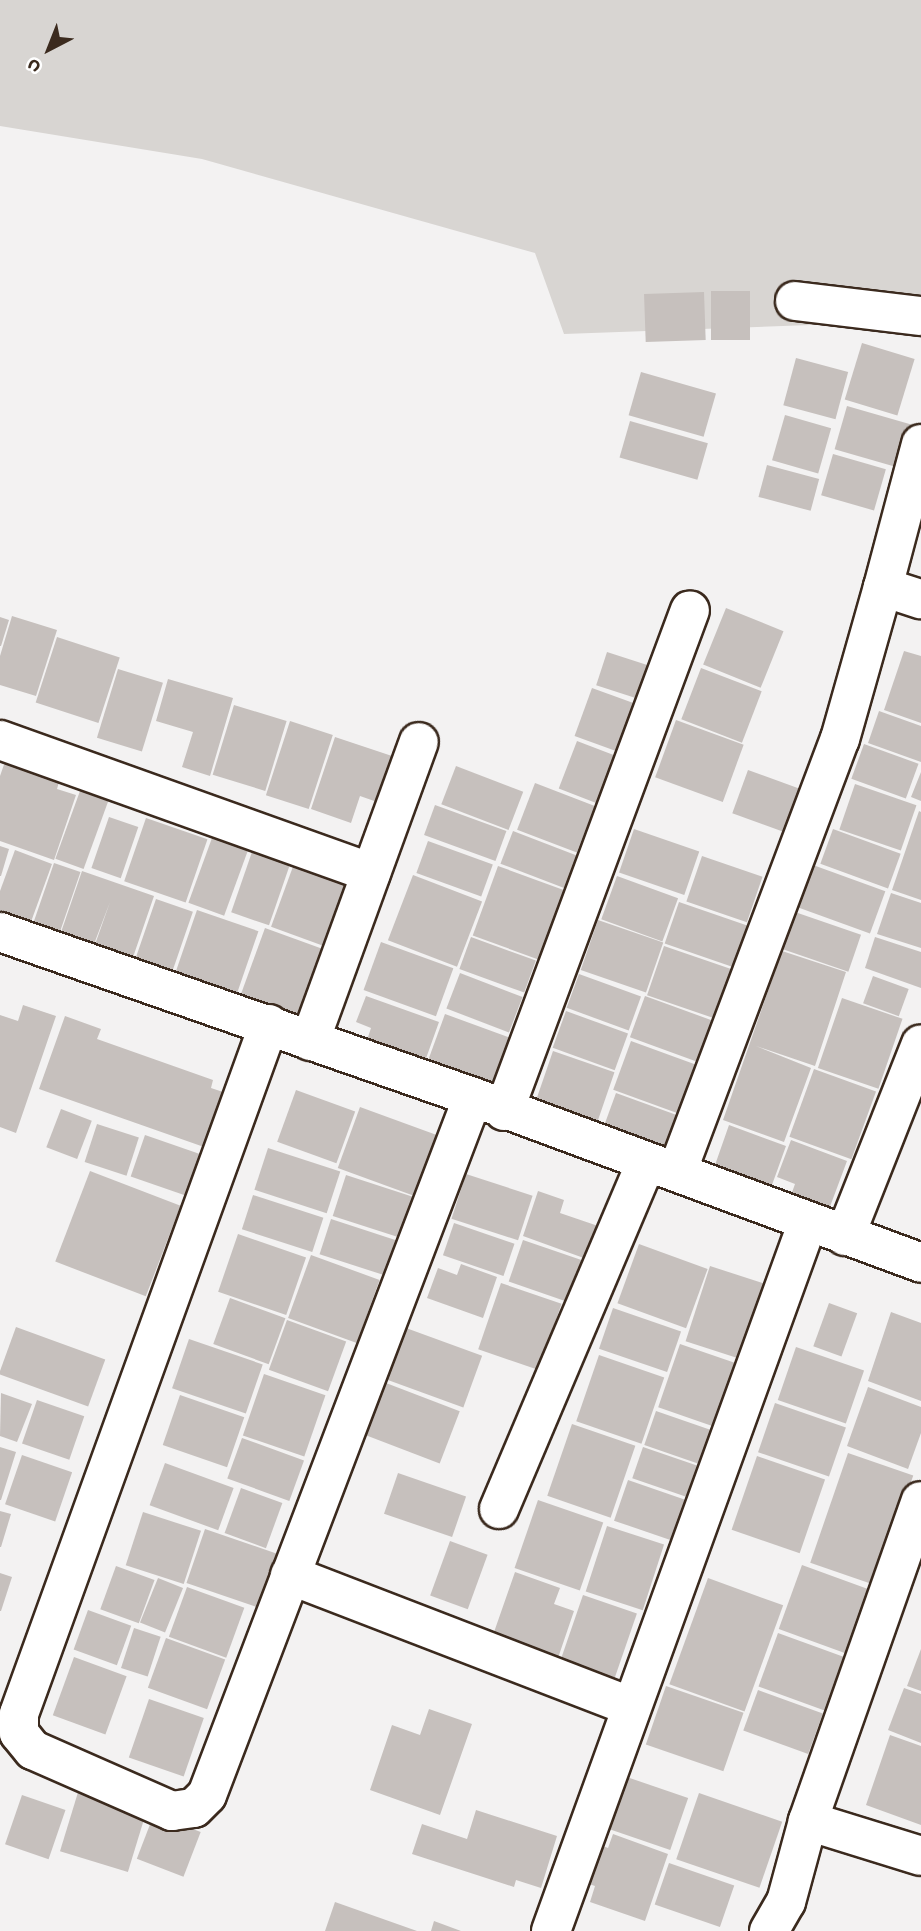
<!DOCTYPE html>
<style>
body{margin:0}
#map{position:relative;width:921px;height:1931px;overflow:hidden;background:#f3f2f2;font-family:"Gochi Hand",sans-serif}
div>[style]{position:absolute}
.green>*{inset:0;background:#d8d5d2}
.building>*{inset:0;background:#c6c0bd;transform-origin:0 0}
.roads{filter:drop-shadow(2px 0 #3b2a1e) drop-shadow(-2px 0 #3b2a1e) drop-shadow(0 2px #3b2a1e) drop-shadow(0 -2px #3b2a1e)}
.minor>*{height:38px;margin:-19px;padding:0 19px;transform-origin:19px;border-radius:19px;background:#fff}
span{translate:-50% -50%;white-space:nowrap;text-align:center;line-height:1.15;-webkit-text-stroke:7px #fff;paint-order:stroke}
.north{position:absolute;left:14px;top:14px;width:70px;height:70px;-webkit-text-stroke:5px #fff;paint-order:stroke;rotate:222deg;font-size:19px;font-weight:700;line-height:28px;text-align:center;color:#3b2a1e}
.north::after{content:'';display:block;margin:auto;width:24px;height:32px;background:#3b2a1e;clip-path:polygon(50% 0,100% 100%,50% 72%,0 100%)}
</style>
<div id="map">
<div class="green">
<div style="clip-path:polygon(0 0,921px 0,921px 321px,564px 334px,535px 253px,202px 159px,0 126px)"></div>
</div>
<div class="building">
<div style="left:750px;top:291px;width:49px;height:39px;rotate:90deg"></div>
<div style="left:704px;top:292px;width:48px;height:60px;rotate:88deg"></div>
<div style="left:862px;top:343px;width:55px;height:59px;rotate:17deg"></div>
<div style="left:796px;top:358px;width:54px;height:49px;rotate:15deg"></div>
<div style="left:641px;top:372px;width:78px;height:45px;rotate:16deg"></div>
<div style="left:847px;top:406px;width:74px;height:45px;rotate:16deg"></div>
<div style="left:785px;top:415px;width:48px;height:47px;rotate:16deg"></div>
<div style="left:630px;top:421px;width:81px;height:38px;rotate:16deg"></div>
<div style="left:833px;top:454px;width:55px;height:43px;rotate:16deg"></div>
<div style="left:767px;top:465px;width:54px;height:33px;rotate:15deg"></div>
<div style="left:726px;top:608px;width:62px;height:61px;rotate:22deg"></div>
<div style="clip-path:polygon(12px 616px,57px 630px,36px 696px,0 685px,0 656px)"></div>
<div style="clip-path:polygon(0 617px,9px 620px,1px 646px,0 646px)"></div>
<div style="left:57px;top:637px;width:66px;height:69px;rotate:18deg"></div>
<div style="clip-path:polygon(904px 651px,921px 656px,921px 723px,884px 710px)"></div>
<div style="left:607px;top:652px;width:52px;height:35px;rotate:18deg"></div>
<div style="left:701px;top:668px;width:65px;height:55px;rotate:21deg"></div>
<div style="left:118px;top:669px;width:47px;height:72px;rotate:17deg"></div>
<div style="clip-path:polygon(168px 679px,233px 698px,210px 776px,182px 767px,193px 732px,156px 721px)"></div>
<div style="left:592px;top:688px;width:55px;height:51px;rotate:20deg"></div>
<div style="left:234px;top:705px;width:55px;height:73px;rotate:17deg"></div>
<div style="clip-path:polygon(879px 711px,921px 726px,921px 762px,868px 743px)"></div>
<div style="left:676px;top:720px;width:72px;height:61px;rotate:20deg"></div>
<div style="left:290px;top:721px;width:45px;height:78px;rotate:18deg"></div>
<div style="clip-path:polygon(335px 737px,395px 757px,380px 803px,360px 796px,351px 823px,311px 809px)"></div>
<div style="left:577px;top:741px;width:49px;height:51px;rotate:21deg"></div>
<div style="left:864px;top:744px;width:58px;height:37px;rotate:20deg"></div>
<div style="clip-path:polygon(7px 756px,61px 775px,57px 789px,76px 795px,54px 860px,0 841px,0 776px)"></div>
<div style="left:456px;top:766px;width:72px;height:41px;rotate:21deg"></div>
<div style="left:748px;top:770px;width:58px;height:46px;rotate:20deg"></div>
<div style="clip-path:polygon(921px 772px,921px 801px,911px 797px)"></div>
<div style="left:535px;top:783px;width:64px;height:50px;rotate:21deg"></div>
<div style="left:855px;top:784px;width:65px;height:48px;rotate:19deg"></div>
<div style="left:80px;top:791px;width:30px;height:72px;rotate:20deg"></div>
<div style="left:435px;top:805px;width:76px;height:32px;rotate:20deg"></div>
<div style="clip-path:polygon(919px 811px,921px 812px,921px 900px,892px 890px)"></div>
<div style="left:109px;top:817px;width:31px;height:54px;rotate:19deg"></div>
<div style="left:146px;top:818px;width:65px;height:67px;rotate:19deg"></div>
<div style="left:634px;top:829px;width:69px;height:46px;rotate:19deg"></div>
<div style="left:833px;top:829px;width:72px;height:37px;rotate:20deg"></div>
<div style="left:513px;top:831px;width:71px;height:35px;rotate:21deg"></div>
<div style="left:212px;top:838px;width:38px;height:69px;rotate:20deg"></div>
<div style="left:428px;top:841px;width:69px;height:34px;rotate:20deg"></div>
<div style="clip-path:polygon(0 846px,9px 849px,1px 876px,0 876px)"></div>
<div style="left:253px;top:849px;width:40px;height:67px;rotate:19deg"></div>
<div style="clip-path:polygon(15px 850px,52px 864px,28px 930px,0 919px,0 891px)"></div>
<div style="left:702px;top:856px;width:64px;height:48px;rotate:19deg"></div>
<div style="left:295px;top:861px;width:59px;height:70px;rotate:20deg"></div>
<div style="left:54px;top:863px;width:28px;height:72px;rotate:19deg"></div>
<div style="left:813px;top:865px;width:77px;height:45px;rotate:20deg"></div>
<div style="left:498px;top:866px;width:72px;height:74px;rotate:20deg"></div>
<div style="clip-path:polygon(82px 871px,154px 896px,130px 966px,92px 953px,110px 902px,91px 952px,58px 941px)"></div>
<div style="left:413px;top:875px;width:74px;height:70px;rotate:21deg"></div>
<div style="left:617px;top:876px;width:65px;height:46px;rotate:20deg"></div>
<div style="clip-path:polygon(891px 893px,921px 903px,921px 948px,877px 934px)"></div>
<div style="left:156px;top:899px;width:39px;height:65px;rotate:19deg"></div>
<div style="left:679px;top:902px;width:79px;height:44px;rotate:19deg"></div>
<div style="left:197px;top:910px;width:65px;height:70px;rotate:19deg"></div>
<div style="left:792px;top:911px;width:73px;height:39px;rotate:19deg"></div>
<div style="left:598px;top:920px;width:69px;height:53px;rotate:19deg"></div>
<div style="left:265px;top:928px;width:63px;height:75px;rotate:20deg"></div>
<div style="left:471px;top:937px;width:69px;height:34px;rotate:20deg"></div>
<div style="clip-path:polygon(875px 937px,921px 952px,921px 988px,865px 968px)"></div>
<div style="left:381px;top:942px;width:77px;height:51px;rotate:20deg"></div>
<div style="left:664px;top:946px;width:74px;height:52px;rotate:19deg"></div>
<div style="clip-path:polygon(782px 951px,846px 972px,815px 1066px,756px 1046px,811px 1068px,784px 1142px,723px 1120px)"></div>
<div style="left:460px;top:973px;width:67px;height:38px;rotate:21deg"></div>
<div style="left:579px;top:974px;width:66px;height:36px;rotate:20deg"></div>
<div style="left:873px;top:976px;width:38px;height:29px;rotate:20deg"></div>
<div style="clip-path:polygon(366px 996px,439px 1022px,424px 1064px,366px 1043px,371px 1028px,356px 1022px)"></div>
<div style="left:645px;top:996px;width:81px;height:44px;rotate:20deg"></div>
<div style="left:842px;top:998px;width:64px;height:74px;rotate:19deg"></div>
<div style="clip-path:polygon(23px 1005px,56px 1016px,16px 1133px,0 1127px,0 1015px,18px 1021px)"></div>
<div style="left:566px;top:1011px;width:66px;height:39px;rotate:20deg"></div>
<div style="left:445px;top:1014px;width:71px;height:49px;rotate:20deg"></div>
<div style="clip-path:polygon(65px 1016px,101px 1029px,97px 1039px,213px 1080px,211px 1088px,223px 1092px,204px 1147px,39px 1089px)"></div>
<div style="left:631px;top:1041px;width:81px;height:52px;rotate:20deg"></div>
<div style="left:553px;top:1051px;width:65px;height:60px;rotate:19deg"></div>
<div style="left:814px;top:1069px;width:66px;height:72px;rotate:20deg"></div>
<div style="left:296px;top:1090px;width:63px;height:55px;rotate:20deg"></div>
<div style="left:616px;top:1093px;width:74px;height:41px;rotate:20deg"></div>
<div style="left:360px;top:1107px;width:86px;height:65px;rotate:20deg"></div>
<div style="left:61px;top:1109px;width:33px;height:41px;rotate:21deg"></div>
<div style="left:97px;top:1124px;width:44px;height:40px;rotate:18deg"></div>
<div style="clip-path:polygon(729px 1125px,786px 1146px,768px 1196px,727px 1181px,731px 1171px,715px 1165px)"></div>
<div style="left:145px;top:1135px;width:58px;height:44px;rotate:19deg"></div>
<div style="clip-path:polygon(791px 1140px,847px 1161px,828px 1212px,790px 1198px,795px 1184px,777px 1177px)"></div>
<div style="left:268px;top:1148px;width:76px;height:44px;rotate:18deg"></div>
<div style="left:90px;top:1171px;width:97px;height:97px;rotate:21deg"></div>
<div style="left:466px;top:1174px;width:70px;height:47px;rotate:18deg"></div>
<div style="left:346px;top:1175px;width:71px;height:43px;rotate:18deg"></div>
<div style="clip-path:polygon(538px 1191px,564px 1200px,560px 1213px,604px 1228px,592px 1261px,523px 1236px)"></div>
<div style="left:253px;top:1195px;width:74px;height:36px;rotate:18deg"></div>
<div style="left:331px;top:1219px;width:70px;height:37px;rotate:18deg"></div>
<div style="left:454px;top:1223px;width:64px;height:34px;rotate:19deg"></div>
<div style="left:238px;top:1234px;width:72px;height:61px;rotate:19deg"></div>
<div style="left:523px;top:1240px;width:71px;height:44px;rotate:19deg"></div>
<div style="left:639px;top:1244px;width:73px;height:63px;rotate:20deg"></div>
<div style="left:311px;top:1255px;width:73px;height:67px;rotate:20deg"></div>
<div style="clip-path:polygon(461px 1264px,497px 1277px,483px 1318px,427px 1298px,438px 1268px,457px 1275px)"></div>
<div style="left:710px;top:1266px;width:65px;height:79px;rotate:18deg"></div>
<div style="left:501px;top:1283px;width:64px;height:70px;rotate:19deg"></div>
<div style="left:230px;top:1298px;width:59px;height:49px;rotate:20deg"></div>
<div style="left:829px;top:1303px;width:30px;height:46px;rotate:20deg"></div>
<div style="left:613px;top:1308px;width:72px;height:43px;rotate:19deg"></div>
<div style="clip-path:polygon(891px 1312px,921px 1323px,921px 1401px,868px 1381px)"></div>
<div style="left:287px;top:1320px;width:63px;height:53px;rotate:20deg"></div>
<div style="left:16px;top:1327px;width:95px;height:50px;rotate:20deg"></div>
<div style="left:406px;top:1328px;width:81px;height:55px;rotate:20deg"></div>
<div style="left:189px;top:1339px;width:78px;height:52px;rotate:19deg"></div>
<div style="left:680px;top:1344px;width:67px;height:67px;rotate:19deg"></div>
<div style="left:796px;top:1347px;width:72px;height:56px;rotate:19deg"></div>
<div style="left:599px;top:1355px;width:69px;height:70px;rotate:19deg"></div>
<div style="left:264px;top:1374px;width:65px;height:65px;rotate:19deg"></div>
<div style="left:386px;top:1383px;width:79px;height:56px;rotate:21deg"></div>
<div style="clip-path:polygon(868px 1387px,921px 1407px,921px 1433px,908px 1469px,847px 1446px)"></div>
<div style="clip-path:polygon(1px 1393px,32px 1404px,17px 1442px,0 1436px)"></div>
<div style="left:180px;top:1395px;width:68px;height:53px;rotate:19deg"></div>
<div style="left:37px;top:1400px;width:50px;height:46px;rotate:19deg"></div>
<div style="left:775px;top:1403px;width:75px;height:52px;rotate:19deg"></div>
<div style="left:656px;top:1411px;width:65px;height:36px;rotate:19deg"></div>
<div style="left:572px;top:1424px;width:67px;height:76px;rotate:19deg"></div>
<div style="left:242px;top:1438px;width:66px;height:43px;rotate:20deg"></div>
<div style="clip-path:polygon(0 1447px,16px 1452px,1px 1500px,0 1500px)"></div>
<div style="left:643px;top:1447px;width:57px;height:33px;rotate:19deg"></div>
<div style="left:848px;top:1453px;width:69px;height:116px;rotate:19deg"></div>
<div style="left:22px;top:1455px;width:53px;height:52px;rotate:19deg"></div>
<div style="left:757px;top:1456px;width:72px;height:78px;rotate:19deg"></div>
<div style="left:165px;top:1463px;width:73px;height:45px;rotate:20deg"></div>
<div style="left:398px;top:1473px;width:72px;height:43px;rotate:19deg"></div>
<div style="left:628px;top:1480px;width:65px;height:43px;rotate:19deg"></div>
<div style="left:241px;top:1488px;width:44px;height:48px;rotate:20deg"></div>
<div style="left:538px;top:1500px;width:69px;height:72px;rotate:19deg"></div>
<div style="clip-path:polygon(0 1511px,11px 1514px,1px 1547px,0 1547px)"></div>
<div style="left:143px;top:1512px;width:61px;height:56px;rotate:18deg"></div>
<div style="left:607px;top:1526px;width:60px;height:69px;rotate:18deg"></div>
<div style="left:205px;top:1529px;width:80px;height:57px;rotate:19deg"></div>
<div style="left:450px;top:1541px;width:40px;height:58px;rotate:20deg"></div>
<div style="left:802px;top:1565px;width:76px;height:68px;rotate:20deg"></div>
<div style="left:116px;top:1566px;width:41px;height:46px;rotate:20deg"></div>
<div style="clip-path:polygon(515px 1572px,560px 1588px,554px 1604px,574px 1611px,558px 1658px,493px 1635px)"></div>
<div style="clip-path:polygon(0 1573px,12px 1577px,1px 1611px,0 1611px)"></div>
<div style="left:158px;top:1578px;width:27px;height:48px;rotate:22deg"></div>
<div style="left:708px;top:1578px;width:80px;height:113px;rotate:20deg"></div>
<div style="left:187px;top:1587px;width:61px;height:53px;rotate:20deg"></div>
<div style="left:583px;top:1595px;width:57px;height:68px;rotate:19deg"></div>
<div style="left:88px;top:1610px;width:46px;height:42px;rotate:20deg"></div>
<div style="left:134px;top:1628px;width:28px;height:42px;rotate:18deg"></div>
<div style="left:778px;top:1633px;width:74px;height:57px;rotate:20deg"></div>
<div style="left:166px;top:1638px;width:63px;height:53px;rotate:20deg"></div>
<div style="clip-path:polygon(921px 1649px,921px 1691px,907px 1686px)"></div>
<div style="left:74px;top:1657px;width:56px;height:62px;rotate:20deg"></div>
<div style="left:666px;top:1686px;width:82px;height:62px;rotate:19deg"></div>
<div style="clip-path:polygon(904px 1688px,921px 1694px,921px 1743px,888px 1730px)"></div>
<div style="left:758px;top:1690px;width:69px;height:43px;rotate:20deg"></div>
<div style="left:149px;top:1699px;width:58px;height:62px;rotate:19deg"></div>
<div style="clip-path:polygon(429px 1709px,472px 1724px,440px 1815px,370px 1790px,392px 1725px,420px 1735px)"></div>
<div style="clip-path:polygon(890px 1735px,921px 1746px,921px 1825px,866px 1805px)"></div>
<div style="left:621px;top:1775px;width:71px;height:55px;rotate:19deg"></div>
<div style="left:79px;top:1789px;width:71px;height:65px;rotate:17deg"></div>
<div style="left:699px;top:1793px;width:88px;height:70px;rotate:19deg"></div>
<div style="left:22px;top:1795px;width:46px;height:52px;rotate:19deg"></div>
<div style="clip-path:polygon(476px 1810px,557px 1836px,541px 1888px,516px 1880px,514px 1887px,412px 1854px,422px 1824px,467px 1839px)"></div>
<div style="left:154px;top:1814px;width:50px;height:48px;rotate:21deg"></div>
<div style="clip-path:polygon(613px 1834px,668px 1854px,645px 1921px,590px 1902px,595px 1886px,577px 1880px,590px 1841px,608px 1848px)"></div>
<div style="left:669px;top:1863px;width:69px;height:44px;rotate:19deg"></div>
<div style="clip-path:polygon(335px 1902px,417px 1931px,325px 1931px)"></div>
<div style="clip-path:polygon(434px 1921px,461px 1931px,431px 1931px)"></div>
</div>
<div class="roads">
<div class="minor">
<div style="left:795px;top:301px;width:127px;rotate:6.8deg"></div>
<div style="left:883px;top:587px;width:148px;rotate:-75.1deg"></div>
<div style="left:0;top:740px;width:394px;rotate:19.7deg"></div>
<div style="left:0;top:932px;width:501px;rotate:19.23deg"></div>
<div style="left:473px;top:1097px;width:478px;rotate:20.3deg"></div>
<div style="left:269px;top:1024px;width:734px;rotate:109.92deg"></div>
<div style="left:19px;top:1714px;width:19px;rotate:90deg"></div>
<div style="left:19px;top:1733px;width:22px;rotate:51deg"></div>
<div style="left:33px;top:1750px;width:152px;rotate:23.7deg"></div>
<div style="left:172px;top:1811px;width:22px;rotate:-8deg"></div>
<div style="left:194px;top:1808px;width:18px;rotate:-45deg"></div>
<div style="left:207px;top:1795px;width:747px;rotate:-69.14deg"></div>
<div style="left:310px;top:1041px;width:318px;rotate:-70deg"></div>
<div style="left:504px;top:1111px;width:534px;rotate:-69.63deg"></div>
<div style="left:677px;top:1172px;width:463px;rotate:-69.4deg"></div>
<div style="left:840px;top:739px;width:158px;rotate:-74.2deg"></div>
<div style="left:883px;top:587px;width:40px;rotate:18deg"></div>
<div style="left:845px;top:1236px;width:206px;rotate:-68.4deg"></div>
<div style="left:499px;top:1509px;width:377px;rotate:-67deg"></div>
<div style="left:290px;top:1575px;width:364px;rotate:21.1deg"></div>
<div style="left:808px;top:1821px;width:118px;rotate:17.2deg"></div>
<div style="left:551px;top:1931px;width:754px;rotate:-70.08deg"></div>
<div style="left:769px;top:1931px;width:34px;rotate:-60deg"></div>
<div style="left:786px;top:1902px;width:84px;rotate:-74.8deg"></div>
<div style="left:808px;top:1821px;width:339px;rotate:-70.6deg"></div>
</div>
</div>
<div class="north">U</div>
</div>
